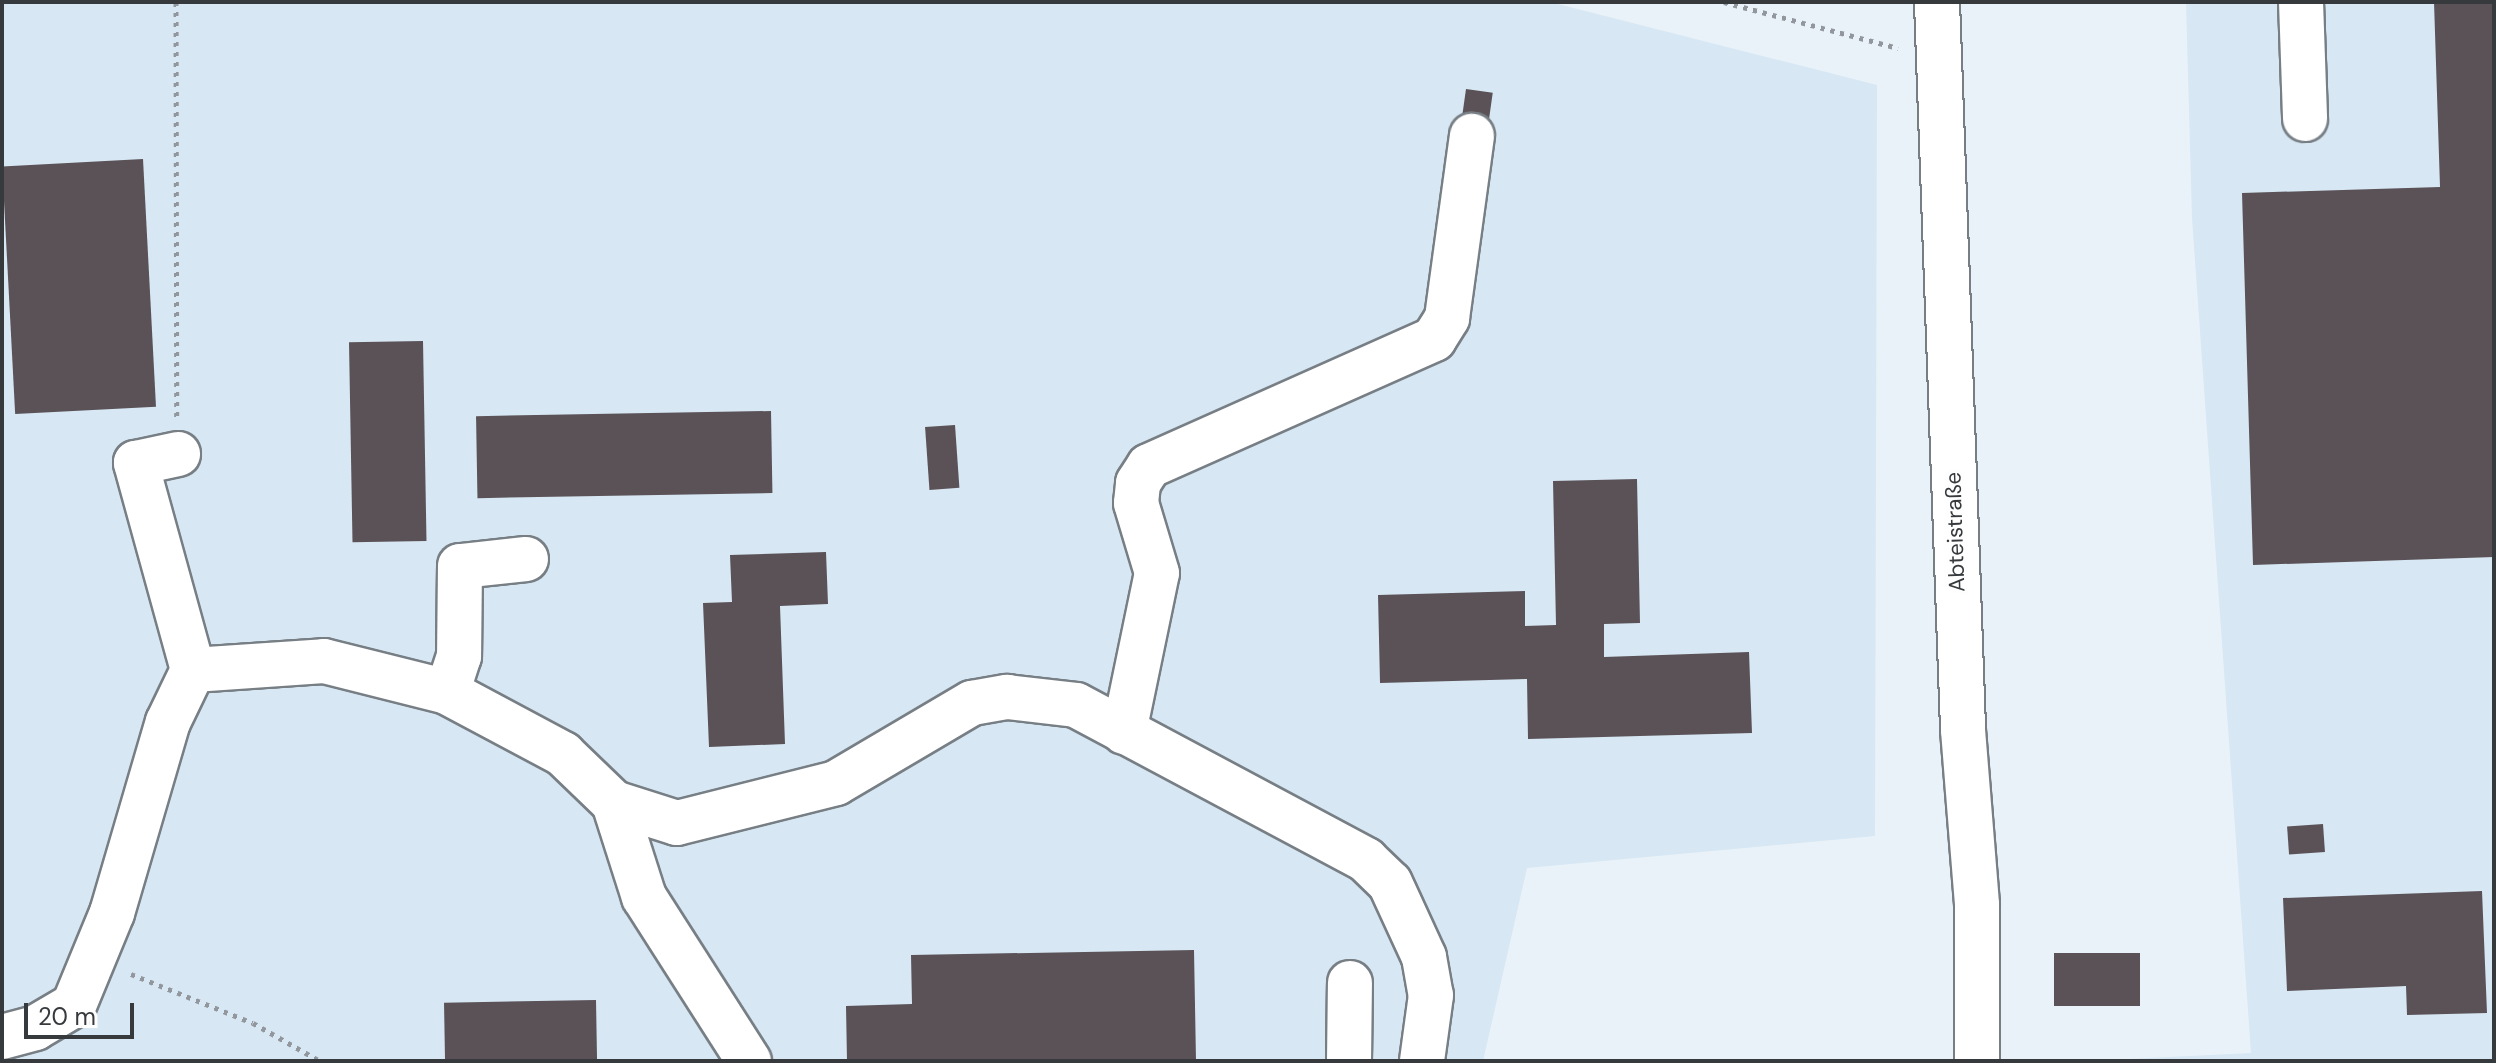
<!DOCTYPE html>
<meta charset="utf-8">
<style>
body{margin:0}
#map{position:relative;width:2496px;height:1063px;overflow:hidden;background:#e9f2f9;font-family:"DM Sans",sans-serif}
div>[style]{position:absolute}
.built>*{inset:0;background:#d7e7f3}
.building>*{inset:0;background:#5a5257;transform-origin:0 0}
.path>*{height:5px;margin-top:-2.5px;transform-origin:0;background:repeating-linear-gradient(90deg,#91979c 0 4px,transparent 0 10px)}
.roads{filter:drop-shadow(2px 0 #777f85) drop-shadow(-2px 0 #777f85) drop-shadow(0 2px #777f85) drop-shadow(0 -2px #777f85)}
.minor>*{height:44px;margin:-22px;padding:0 22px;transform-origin:22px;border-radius:22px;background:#fff}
span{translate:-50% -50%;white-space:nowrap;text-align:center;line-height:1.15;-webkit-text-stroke:8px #fefefe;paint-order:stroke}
.street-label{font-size:22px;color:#373a3d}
.frame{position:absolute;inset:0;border:4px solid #373a3d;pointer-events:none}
.scale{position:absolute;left:24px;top:1003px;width:110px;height:36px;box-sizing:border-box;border:4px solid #373a3d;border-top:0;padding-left:10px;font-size:24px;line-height:28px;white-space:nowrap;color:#373a3d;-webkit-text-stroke:6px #fefefe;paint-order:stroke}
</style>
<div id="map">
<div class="built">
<div style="clip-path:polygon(2px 2px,1550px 2px,1877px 85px,1875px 836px,1527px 868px,1483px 1061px,2px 1061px)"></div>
<div style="clip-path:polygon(2186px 2px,2494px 2px,2494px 1061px,2089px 1061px,2251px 1053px,2192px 218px)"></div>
</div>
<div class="building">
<div style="clip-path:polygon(2434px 2px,2494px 2px,2494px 557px,2253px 565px,2242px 193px,2440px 187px)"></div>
<div style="left:1466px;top:89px;width:27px;height:29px;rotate:8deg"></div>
<div style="left:143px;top:159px;width:248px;height:141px;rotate:87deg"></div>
<div style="left:423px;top:341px;width:200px;height:74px;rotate:89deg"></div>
<div style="left:771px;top:411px;width:82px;height:295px;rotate:89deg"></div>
<div style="left:955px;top:425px;width:63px;height:30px;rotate:86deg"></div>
<div style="clip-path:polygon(1637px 479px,1640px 623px,1604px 624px,1604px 657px,1749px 652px,1752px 733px,1528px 739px,1527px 679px,1380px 683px,1378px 595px,1525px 591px,1525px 626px,1556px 625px,1553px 481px)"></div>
<div style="clip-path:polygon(826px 552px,828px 604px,780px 606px,785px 744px,709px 747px,703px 603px,732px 602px,730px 555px)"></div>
<div style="left:2323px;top:824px;width:28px;height:36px;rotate:86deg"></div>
<div style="clip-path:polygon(2482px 891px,2487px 1013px,2407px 1015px,2406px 986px,2287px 991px,2283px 898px)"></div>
<div style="clip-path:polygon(1194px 950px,1196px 1061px,847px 1061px,846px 1006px,912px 1004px,911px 955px)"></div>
<div style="left:2140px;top:953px;width:53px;height:86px;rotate:90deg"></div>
<div style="left:596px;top:1000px;width:61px;height:152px;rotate:89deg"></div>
</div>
<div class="path">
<div style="left:176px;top:2px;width:415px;rotate:89.9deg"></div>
<div style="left:1724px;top:2px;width:180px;rotate:14.8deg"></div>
<div style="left:131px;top:974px;width:131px;rotate:21.9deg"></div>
<div style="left:253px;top:1023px;width:77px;rotate:29.6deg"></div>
</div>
<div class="roads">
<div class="minor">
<div style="left:1937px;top:2px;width:728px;rotate:87.95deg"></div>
<div style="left:1963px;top:730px;width:176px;rotate:85.4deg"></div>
<div style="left:1977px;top:905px;width:156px;rotate:90deg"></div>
<div style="left:2301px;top:2px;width:117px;rotate:88deg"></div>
<div style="left:526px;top:559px;width:66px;rotate:173.9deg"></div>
<div style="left:460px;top:566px;width:90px;rotate:90.6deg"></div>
<div style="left:459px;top:656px;width:38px;rotate:108deg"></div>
<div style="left:447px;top:692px;width:132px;rotate:28.1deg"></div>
<div style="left:563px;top:754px;width:71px;rotate:43.9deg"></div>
<div style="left:614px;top:803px;width:66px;rotate:17.6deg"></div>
<div style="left:677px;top:823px;width:164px;rotate:-14.1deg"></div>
<div style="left:836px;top:783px;width:158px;rotate:-30.5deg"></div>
<div style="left:972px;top:703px;width:36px;rotate:-10deg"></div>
<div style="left:1007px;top:697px;width:69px;rotate:6.6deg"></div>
<div style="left:1076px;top:705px;width:329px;rotate:28.1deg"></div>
<div style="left:1366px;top:860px;width:33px;rotate:44deg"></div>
<div style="left:1390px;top:883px;width:81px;rotate:65.3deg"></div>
<div style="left:1424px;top:957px;width:39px;rotate:80deg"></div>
<div style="left:1431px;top:995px;width:67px;rotate:97.8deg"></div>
<div style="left:193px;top:670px;width:131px;rotate:-3.9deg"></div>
<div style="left:324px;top:661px;width:127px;rotate:14.1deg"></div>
<div style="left:1124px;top:732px;width:162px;rotate:-78.3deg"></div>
<div style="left:1157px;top:573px;width:73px;rotate:-106.7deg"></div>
<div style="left:1136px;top:503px;width:20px;rotate:-84deg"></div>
<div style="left:1138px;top:483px;width:20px;rotate:-57deg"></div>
<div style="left:1149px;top:466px;width:312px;rotate:-24deg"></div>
<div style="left:1434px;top:339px;width:25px;rotate:-58deg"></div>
<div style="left:1447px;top:318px;width:184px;rotate:-82.2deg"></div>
<div style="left:614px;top:803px;width:99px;rotate:72.3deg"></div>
<div style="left:644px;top:897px;width:195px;rotate:57.4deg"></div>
<div style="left:2px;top:1037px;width:34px;rotate:-15deg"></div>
<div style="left:35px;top:1028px;width:45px;rotate:-30.5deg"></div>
<div style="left:74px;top:1005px;width:100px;rotate:-67.6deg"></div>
<div style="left:112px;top:913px;width:199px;rotate:-73.7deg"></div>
<div style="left:168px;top:722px;width:58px;rotate:-64.3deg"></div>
<div style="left:193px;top:670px;width:215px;rotate:-105.4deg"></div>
<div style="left:136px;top:463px;width:43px;rotate:-12.1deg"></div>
<div style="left:1349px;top:1061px;width:78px;rotate:-89.3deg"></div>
</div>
</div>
<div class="street-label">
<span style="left:1955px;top:532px;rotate:-92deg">Abteistraße</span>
</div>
<div class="frame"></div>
<div class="scale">20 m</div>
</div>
